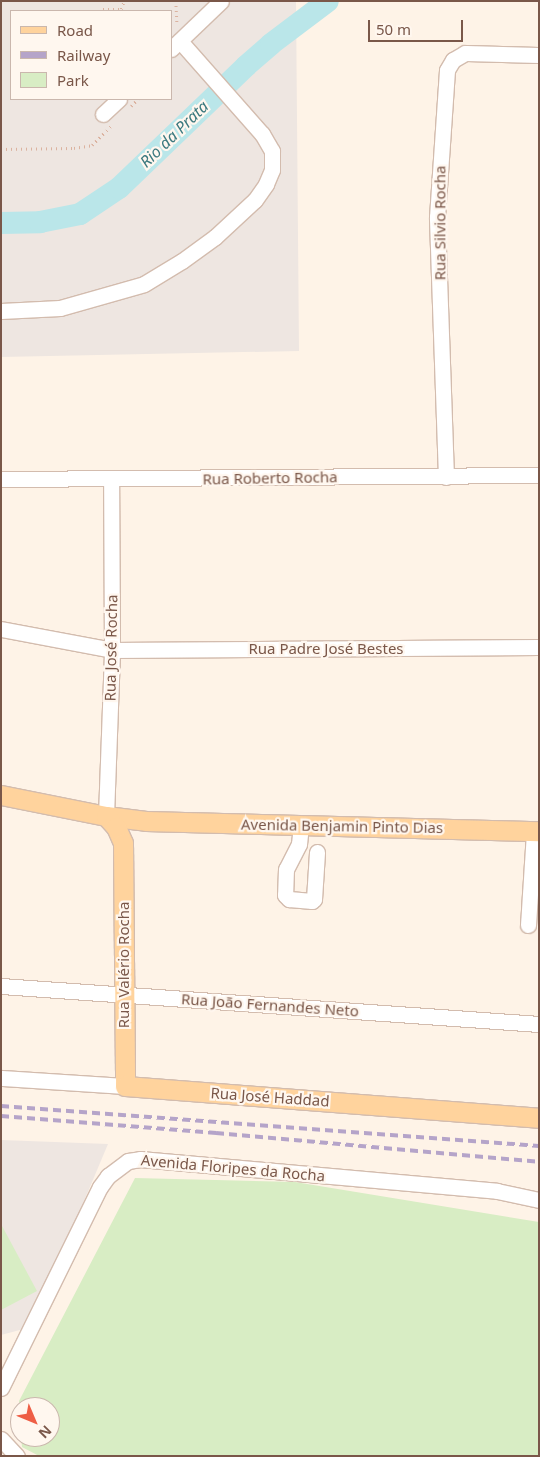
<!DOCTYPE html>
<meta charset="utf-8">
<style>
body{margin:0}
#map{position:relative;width:540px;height:1457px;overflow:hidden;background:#fef3e7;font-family:"Noto Sans",sans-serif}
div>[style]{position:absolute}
.industrial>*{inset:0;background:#eee6e1}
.green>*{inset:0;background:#d8edc4}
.river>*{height:22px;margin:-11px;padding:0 11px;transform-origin:11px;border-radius:11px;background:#bae6e9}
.path>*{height:2.5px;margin-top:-1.25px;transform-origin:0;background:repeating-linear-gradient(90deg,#dbb29f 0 1px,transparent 0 5px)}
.roads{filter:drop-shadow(1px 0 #d3bcae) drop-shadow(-1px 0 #d3bcae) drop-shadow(0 1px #d3bcae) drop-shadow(0 -1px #d3bcae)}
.minor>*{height:15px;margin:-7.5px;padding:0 7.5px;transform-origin:7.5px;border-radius:7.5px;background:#fff}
.major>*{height:19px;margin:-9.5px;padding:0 9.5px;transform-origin:9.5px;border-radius:9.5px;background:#ffd39d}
.rail>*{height:4px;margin-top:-2px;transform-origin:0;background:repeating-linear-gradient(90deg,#b5a4c9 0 8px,transparent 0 13px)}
span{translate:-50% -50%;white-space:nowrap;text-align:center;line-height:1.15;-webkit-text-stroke:4.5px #fff7ef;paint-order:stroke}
.street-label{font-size:15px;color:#7a5749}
.water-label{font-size:16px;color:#3b797f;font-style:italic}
.frame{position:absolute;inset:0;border:2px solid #7a5749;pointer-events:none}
.legend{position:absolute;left:10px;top:10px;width:162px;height:90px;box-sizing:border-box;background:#fff7ef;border:1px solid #cab7ad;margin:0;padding:6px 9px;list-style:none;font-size:15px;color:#7a5749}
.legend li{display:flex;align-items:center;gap:10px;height:25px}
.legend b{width:25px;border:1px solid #cab7ad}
.north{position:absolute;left:10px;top:1397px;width:50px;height:50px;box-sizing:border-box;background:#fff7ef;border:1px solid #cab7ad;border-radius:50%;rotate:135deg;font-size:14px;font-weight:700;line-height:20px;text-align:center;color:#7a5749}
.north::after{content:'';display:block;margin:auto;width:18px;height:22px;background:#ee5e45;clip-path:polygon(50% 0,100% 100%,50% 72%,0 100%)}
.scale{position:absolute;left:368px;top:20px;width:95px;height:22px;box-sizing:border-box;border:2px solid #7a5749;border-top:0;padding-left:6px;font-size:15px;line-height:18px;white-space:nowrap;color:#7a5749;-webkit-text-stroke:4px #fff7ef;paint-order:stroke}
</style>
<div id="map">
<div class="industrial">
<div style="clip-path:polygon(evenodd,1px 1px,296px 1px,299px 351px,1px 357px,1px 1px,11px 11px,171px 11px,171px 99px,11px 99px,11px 11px)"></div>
<div style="clip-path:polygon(1px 1140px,108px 1144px,31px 1327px,1px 1335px)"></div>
</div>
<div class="green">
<div style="clip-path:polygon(135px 1178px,295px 1182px,539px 1222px,539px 1456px,39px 1456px,22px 1447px,21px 1437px,50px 1437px,50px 1407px,20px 1407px,20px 1419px,19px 1401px)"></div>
<div style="clip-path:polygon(1px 1224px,37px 1291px,1px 1310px)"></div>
</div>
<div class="river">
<div style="left:1px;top:223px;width:39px;rotate:-1deg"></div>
<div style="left:40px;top:222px;width:41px;rotate:-11.3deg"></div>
<div style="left:80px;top:214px;width:47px;rotate:-33.7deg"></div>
<div style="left:119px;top:188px;width:176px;rotate:-43.8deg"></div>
<div style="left:246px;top:66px;width:33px;rotate:-41deg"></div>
<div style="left:271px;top:44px;width:71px;rotate:-37deg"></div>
</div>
<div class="path">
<div style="left:176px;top:1px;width:22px;rotate:87deg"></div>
<div style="left:103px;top:9px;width:18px"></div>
<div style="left:121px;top:9px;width:9px;rotate:-69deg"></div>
<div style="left:131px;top:106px;width:10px;rotate:-45deg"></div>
<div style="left:1px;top:149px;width:73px;rotate:-0.8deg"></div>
<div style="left:74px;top:148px;width:18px;rotate:-9deg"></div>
<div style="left:92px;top:145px;width:28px;rotate:-45deg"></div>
</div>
<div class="roads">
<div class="minor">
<div style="left:171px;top:49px;width:69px;rotate:-43.8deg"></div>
<div style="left:103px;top:114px;width:22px;rotate:-43deg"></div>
<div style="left:1px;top:311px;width:59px;rotate:-2.9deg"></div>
<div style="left:60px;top:308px;width:87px;rotate:-15.9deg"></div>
<div style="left:144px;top:284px;width:44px;rotate:-31.2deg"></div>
<div style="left:182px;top:261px;width:41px;rotate:-36deg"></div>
<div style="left:215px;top:237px;width:54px;rotate:-42.8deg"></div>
<div style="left:255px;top:200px;width:19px;rotate:-55deg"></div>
<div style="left:266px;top:184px;width:15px;rotate:-67deg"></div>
<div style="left:272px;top:170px;width:19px;rotate:-90deg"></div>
<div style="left:272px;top:151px;width:20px;rotate:-120deg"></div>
<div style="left:262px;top:134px;width:124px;rotate:-131.4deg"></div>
<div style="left:446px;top:477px;width:260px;rotate:-92deg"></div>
<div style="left:437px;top:217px;width:147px;rotate:-86.1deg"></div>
<div style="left:447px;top:70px;width:12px;rotate:-59deg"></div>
<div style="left:453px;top:60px;width:14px;rotate:-30deg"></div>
<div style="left:465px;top:53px;width:74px;rotate:1.5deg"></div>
<div style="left:1px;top:479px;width:538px;rotate:-0.43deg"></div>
<div style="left:1px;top:629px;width:113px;rotate:10.7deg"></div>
<div style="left:112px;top:650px;width:427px;rotate:-0.4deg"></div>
<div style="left:106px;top:816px;width:166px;rotate:-87.9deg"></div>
<div style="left:112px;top:650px;width:170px;rotate:-90.3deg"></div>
<div style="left:301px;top:825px;width:19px;rotate:96deg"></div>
<div style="left:299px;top:844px;width:28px;rotate:117deg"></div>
<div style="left:286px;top:869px;width:26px;rotate:92deg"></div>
<div style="left:285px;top:895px;width:6px;rotate:45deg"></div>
<div style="left:289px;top:899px;width:23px;rotate:5deg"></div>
<div style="left:312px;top:901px;width:3px;rotate:-45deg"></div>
<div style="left:314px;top:899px;width:47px;rotate:-86.3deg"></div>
<div style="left:528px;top:925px;width:94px;rotate:-86.3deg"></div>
<div style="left:1px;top:986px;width:539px;rotate:4.04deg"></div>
<div style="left:1px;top:1078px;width:124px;rotate:3.7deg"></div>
<div style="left:1px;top:1388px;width:224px;rotate:-63.8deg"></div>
<div style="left:100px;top:1187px;width:14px;rotate:-54deg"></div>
<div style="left:108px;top:1176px;width:25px;rotate:-37deg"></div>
<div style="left:128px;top:1161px;width:12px;rotate:-9deg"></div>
<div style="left:140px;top:1159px;width:358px;rotate:5.1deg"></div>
<div style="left:497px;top:1191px;width:43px;rotate:12.1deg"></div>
<div style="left:1px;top:1439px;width:23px;rotate:47deg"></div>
</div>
<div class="major">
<div style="left:1px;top:795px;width:107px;rotate:11.3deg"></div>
<div style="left:106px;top:816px;width:40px;rotate:7.1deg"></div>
<div style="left:146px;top:821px;width:393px;rotate:1.5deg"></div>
<div style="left:106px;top:816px;width:15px;rotate:48deg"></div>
<div style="left:116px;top:827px;width:17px;rotate:66deg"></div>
<div style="left:123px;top:843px;width:243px;rotate:89.5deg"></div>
<div style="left:125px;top:1086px;width:415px;rotate:4.4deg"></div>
</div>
</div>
<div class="rail">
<div style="left:1px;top:1106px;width:539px;rotate:4.25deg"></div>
<div style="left:1px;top:1116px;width:216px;rotate:4.5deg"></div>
<div style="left:216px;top:1133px;width:324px;rotate:5.1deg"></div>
</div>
<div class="street-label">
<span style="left:440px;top:223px;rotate:-90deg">Rua Silvio Rocha</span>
<span style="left:270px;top:478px;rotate:-1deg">Rua Roberto Rocha</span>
<span style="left:111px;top:648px;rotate:-89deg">Rua José Rocha</span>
<span style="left:326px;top:649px">Rua Padre José Bestes</span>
<span style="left:342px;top:826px;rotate:1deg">Avenida Benjamin Pinto Dias</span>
<span style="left:124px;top:965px;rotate:-90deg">Rua Valério Rocha</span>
<span style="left:270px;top:1005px;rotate:4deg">Rua João Fernandes Neto</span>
<span style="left:270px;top:1097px;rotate:4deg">Rua José Haddad</span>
<span style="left:233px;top:1168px;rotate:5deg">Avenida Floripes da Rocha</span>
</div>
<div class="water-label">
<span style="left:174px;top:134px;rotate:-44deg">Rio da Prata</span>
</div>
<div class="frame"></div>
<ul class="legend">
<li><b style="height:6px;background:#ffd39d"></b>Road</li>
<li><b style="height:6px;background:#b5a4c9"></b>Railway</li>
<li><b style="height:14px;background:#d8edc4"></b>Park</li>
</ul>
<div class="north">N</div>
<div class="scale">50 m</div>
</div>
